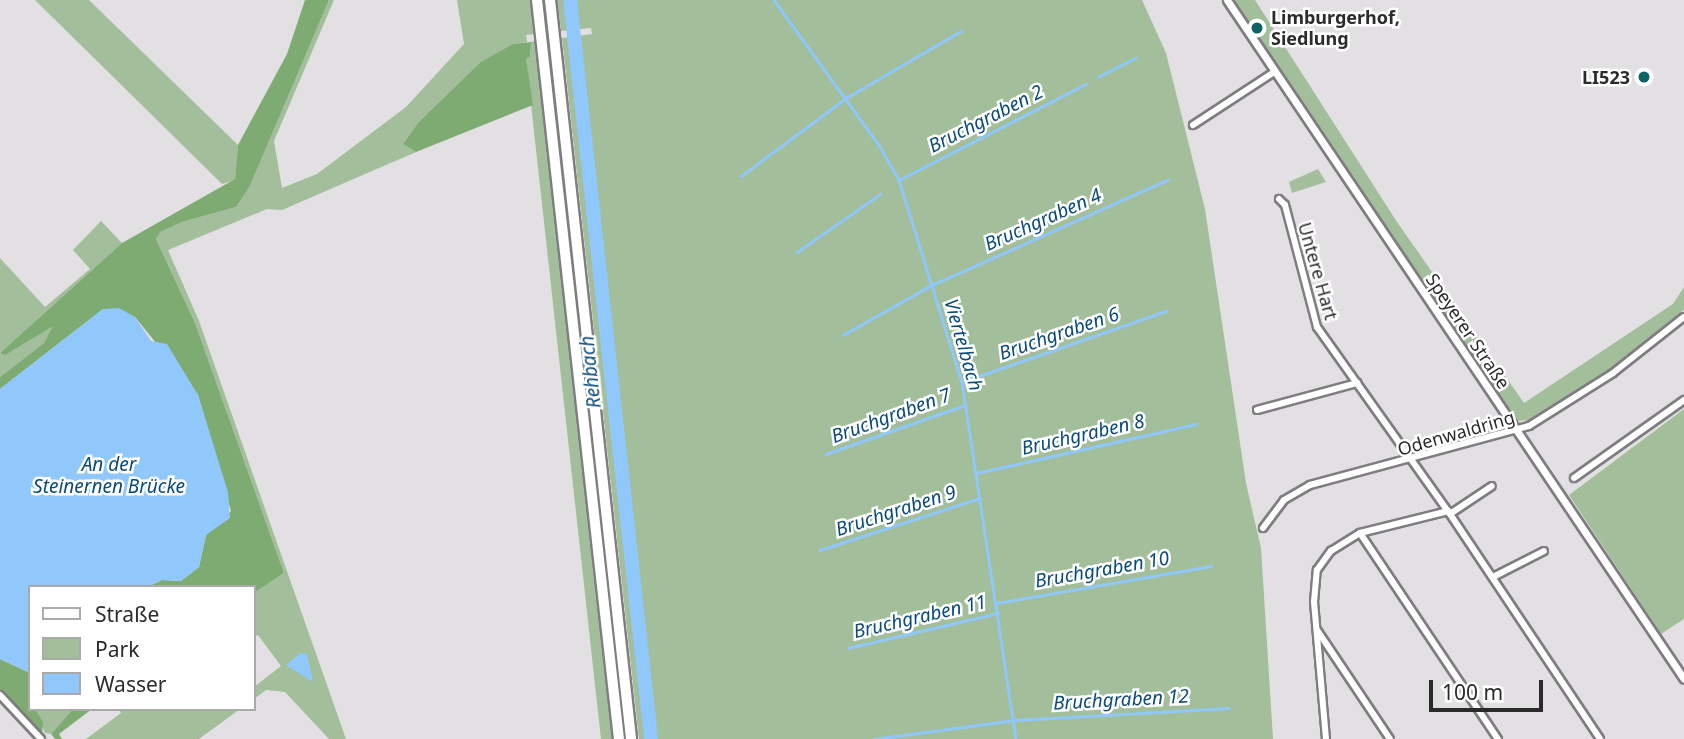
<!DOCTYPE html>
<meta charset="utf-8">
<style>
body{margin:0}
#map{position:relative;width:1684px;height:739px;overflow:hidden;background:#e3e0e4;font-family:"Noto Sans",sans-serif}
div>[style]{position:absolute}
.green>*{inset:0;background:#a2be9b}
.forest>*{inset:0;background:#7dab72}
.water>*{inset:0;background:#90c8fc}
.stream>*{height:2.5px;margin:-1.25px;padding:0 1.25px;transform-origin:1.25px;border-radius:1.25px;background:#90c8fc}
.river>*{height:14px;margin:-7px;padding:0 7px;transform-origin:7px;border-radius:7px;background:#90c8fc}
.roads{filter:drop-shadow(2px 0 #7f7d80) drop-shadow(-2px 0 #7f7d80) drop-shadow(0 2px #7f7d80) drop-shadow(0 -2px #7f7d80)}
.minor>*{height:6px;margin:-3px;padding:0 3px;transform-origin:3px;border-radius:3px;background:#fff}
.tertiary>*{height:7px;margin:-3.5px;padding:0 3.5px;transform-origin:3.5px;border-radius:3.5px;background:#fff}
.trunk>*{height:10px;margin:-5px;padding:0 5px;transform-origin:5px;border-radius:5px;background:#fff}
.dots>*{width:19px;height:19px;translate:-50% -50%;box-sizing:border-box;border:4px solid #fff;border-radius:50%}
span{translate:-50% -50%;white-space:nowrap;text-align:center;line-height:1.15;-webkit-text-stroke:5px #fff;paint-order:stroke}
.poi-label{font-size:18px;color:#2c2b2c;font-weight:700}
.left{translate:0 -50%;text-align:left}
.right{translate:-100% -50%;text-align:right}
.street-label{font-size:18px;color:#2c2b2c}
.water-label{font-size:19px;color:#0b4b7a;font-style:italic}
.legend{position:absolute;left:28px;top:585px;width:228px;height:126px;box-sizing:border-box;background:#fff;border:2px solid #abaaab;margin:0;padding:9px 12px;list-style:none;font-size:21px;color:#2c2b2c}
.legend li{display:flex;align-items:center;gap:14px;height:35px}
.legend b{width:35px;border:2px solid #abaaab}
.scale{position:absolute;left:1429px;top:680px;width:114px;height:32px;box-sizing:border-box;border:4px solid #2c2b2c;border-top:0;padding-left:9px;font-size:21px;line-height:24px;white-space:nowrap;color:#2c2b2c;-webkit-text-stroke:5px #fff;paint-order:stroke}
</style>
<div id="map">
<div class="green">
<div style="clip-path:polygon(35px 0,89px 0,238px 145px,235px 180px,222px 184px)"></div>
<div style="clip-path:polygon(329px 0,334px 0,274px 141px,282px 188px,317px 174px,406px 107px,464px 44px,457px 0,530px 0,534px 34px,526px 35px,527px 42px,513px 44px,403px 144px,416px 152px,282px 210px,267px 209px,168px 250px,199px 321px,346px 739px,329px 739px,285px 692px,266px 690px,254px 699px,254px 687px,281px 666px,258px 635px,254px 637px,254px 593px,284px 573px,195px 323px,156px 239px,159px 232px,182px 222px,236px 207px,250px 186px)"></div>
<div style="clip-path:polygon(557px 0,1142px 0,1166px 53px,1205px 209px,1246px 483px,1261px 548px,1273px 739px,639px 739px,562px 38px,592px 34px,591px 28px,561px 31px)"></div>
<div style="clip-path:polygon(1234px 0,1255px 0,1397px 222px,1524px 403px,1673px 304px,1684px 287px,1684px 310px,1610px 369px,1530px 420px,1514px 421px)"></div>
<div style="clip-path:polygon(536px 41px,592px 559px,612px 739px,601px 739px,526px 59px,530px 57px,531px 42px)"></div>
<div style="clip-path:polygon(1318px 169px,1326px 182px,1292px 193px,1289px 182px)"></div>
<div style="clip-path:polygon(101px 221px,122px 243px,0 353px,0 258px,45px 307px,90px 269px,73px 250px)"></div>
<div style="clip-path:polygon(54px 325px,44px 343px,0 377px,0 354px)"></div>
<div style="clip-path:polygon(1684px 409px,1684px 619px,1661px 634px,1569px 495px)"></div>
<div style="clip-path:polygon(35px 709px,73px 709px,51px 734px,45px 733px)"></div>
<div style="clip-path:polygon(119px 709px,240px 709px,199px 739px,86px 739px,121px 713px)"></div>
</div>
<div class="forest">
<div style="clip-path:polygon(305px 0,329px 0,250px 186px,236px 207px,182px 222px,160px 232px,156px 239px,195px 323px,284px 573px,254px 593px,254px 587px,147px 587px,162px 580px,181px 581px,199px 567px,206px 535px,231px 511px,198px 395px,135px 317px,103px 309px,0 389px,0 377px,44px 343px,53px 326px,5px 355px,0 353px,122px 243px,235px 179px,238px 145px,287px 54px)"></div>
<div style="clip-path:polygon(531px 42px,530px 57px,526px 59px,533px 105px,416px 152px,403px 144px,419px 122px,481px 62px,513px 44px)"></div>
<div style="clip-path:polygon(0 659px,30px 673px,30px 709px,35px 709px,43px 722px,42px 735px,0 690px)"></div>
<div style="clip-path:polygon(73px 709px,92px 709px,59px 734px,62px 739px,55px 739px,51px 734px)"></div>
</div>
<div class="water">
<div style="clip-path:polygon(119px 308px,135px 317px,151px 341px,167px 344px,198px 395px,228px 492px,230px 518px,206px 535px,199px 567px,181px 581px,162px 580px,147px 587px,30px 587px,30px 673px,0 659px,0 389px,103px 309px)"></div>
<div style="clip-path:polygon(301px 653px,307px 654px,313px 682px,286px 665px)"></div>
</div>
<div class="stream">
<div style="left:774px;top:0;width:179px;rotate:54.1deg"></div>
<div style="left:879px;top:145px;width:40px;rotate:60.3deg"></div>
<div style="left:899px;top:180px;width:212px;rotate:72.7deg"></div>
<div style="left:962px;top:382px;width:361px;rotate:81.4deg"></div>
<div style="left:1098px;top:77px;width:42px;rotate:-27.2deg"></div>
<div style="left:741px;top:176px;width:131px;rotate:-36.6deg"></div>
<div style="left:846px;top:98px;width:133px;rotate:-30.2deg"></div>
<div style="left:899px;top:180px;width:210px;rotate:-27.2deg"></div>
<div style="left:797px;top:252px;width:101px;rotate:-34.9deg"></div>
<div style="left:843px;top:335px;width:100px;rotate:-29.4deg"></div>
<div style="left:930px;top:286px;width:260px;rotate:-24.1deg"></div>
<div style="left:962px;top:382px;width:216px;rotate:-19.2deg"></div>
<div style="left:826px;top:454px;width:147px;rotate:-19.4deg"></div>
<div style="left:977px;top:473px;width:224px;rotate:-12.6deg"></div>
<div style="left:820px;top:550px;width:168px;rotate:-18deg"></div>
<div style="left:997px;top:603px;width:217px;rotate:-9.8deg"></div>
<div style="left:848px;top:648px;width:154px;rotate:-13.1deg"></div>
<div style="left:874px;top:739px;width:142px;rotate:-7.7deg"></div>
<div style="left:1015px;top:720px;width:214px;rotate:-3.2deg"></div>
</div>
<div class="river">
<div style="left:570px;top:0;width:743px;rotate:83.74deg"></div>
</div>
<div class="roads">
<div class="minor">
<div style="left:1193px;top:125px;width:97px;rotate:-33.2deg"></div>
<div style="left:1279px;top:199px;width:8px;rotate:45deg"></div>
<div style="left:1285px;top:205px;width:126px;rotate:75.3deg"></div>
<div style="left:1317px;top:327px;width:226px;rotate:54.6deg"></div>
<div style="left:1448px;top:511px;width:274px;rotate:56.3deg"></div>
<div style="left:1257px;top:410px;width:104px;rotate:-15.1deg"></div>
<div style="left:1574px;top:478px;width:135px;rotate:-35.3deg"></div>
<div style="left:1450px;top:514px;width:50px;rotate:-33.7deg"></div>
<div style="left:1263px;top:528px;width:35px;rotate:-53deg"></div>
<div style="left:1284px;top:500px;width:30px;rotate:-30deg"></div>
<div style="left:1310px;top:485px;width:227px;rotate:-15.1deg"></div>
<div style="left:1529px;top:426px;width:99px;rotate:-32.2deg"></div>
<div style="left:1613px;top:373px;width:90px;rotate:-38.3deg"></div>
<div style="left:1360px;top:533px;width:248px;rotate:56.2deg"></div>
<div style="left:1493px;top:577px;width:57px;rotate:-27deg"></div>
<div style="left:1317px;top:630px;width:131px;rotate:56.2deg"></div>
<div style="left:0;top:695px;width:60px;rotate:47deg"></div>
<div style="left:1326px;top:739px;width:138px;rotate:-95deg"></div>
<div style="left:1314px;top:602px;width:32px;rotate:-85deg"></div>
<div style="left:1317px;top:570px;width:24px;rotate:-54deg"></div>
<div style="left:1331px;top:551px;width:34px;rotate:-32deg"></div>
<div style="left:1360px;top:533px;width:91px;rotate:-14deg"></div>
</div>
<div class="tertiary">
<div style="left:1227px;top:0;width:818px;rotate:56.06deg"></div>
</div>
<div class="trunk">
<div style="left:537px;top:0;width:744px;rotate:83.67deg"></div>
<div style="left:550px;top:0;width:743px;rotate:83.74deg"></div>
</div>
</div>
<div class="dots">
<div style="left:1257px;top:28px;background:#116264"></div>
<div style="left:1644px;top:77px;background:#116264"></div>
</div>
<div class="poi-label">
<span class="left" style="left:1271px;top:28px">Limburgerhof,<br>Siedlung</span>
<span class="right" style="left:1630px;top:77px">LI523</span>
</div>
<div class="street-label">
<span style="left:1318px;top:271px;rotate:74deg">Untere Hart</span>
<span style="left:1468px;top:331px;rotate:56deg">Speyerer Straße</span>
<span style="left:1456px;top:433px;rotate:-16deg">Odenwaldring</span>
</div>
<div class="water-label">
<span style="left:986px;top:119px;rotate:-27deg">Bruchgraben 2</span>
<span style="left:1043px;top:220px;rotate:-24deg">Bruchgraben 4</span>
<span style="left:1059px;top:334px;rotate:-19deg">Bruchgraben 6</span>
<span style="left:963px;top:345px;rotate:74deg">Viertelbach</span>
<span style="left:591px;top:372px;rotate:-96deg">Rehbach</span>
<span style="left:891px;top:416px;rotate:-20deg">Bruchgraben 7</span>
<span style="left:1083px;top:435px;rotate:-13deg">Bruchgraben 8</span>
<span style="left:109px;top:476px">An der<br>Steinernen Brücke</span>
<span style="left:896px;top:511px;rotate:-18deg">Bruchgraben 9</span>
<span style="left:1102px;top:570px;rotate:-10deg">Bruchgraben 10</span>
<span style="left:920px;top:617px;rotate:-13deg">Bruchgraben 11</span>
<span style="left:1121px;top:700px;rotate:-3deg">Bruchgraben 12</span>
</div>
<ul class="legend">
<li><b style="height:9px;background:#fff"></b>Straße</li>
<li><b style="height:19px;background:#a2be9b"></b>Park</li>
<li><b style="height:19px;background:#90c8fc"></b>Wasser</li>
</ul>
<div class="scale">100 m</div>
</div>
